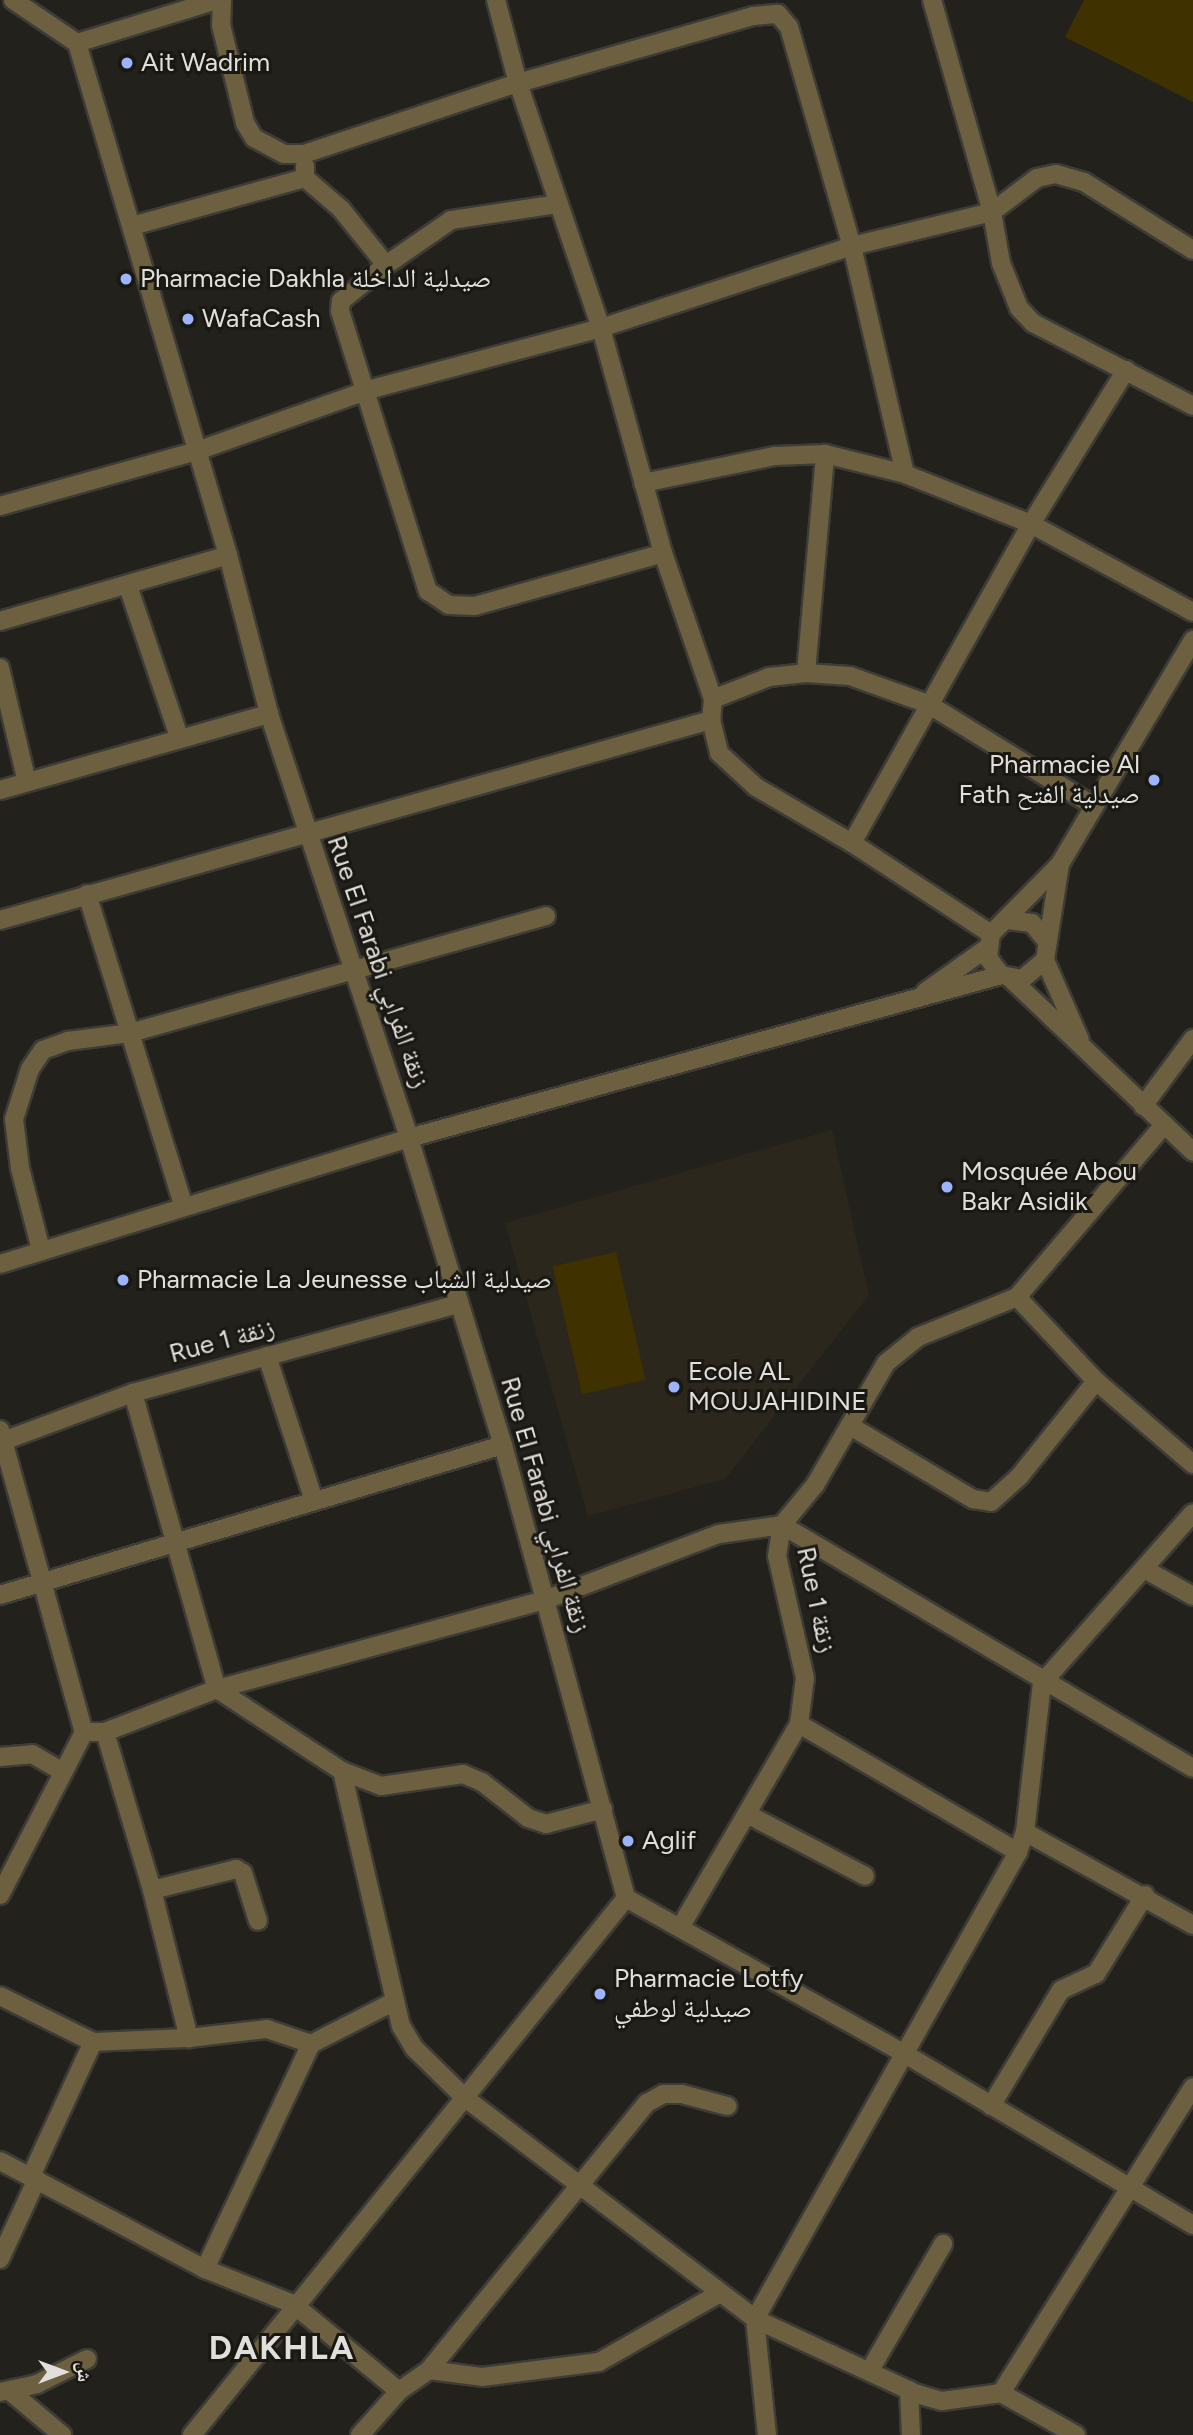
<!DOCTYPE html>
<meta charset="utf-8">
<style>
body{margin:0}
#map{position:relative;width:1193px;height:2435px;overflow:hidden;background:#23211c;font-family:Figtree,"Noto Naskh Arabic",sans-serif}
div>[style]{position:absolute}
.built>*{inset:0;background:#2c271c}
.green>*{inset:0;background:#403100;transform-origin:0 0}
.roads{filter:drop-shadow(2px 0 #3d3c37) drop-shadow(-2px 0 #3d3c37) drop-shadow(0 2px #3d3c37) drop-shadow(0 -2px #3d3c37)}
.minor>*{height:18px;margin:-9px;padding:0 9px;transform-origin:9px;border-radius:9px;background:#6d6040}
.dots>*{width:19px;height:19px;translate:-50% -50%;box-sizing:border-box;border:4px solid #1a1812;border-radius:50%}
span{translate:-50% -50%;white-space:nowrap;text-align:center;line-height:1.15;-webkit-text-stroke:6px #1a1812;paint-order:stroke}
.poi-label{font-size:26px;color:#e0dfdb}
.left{translate:0 -50%;text-align:left}
.right{translate:-100% -50%;text-align:right}
.street-label{font-size:26px;color:#e0dfdb}
.district-label{font-size:33px;color:#e0dfdb;font-weight:700;letter-spacing:2px}
.north{position:absolute;left:28px;top:2337px;width:70px;height:70px;-webkit-text-stroke:5px #1a1812;paint-order:stroke;rotate:90deg;font-size:19px;font-weight:700;line-height:28px;text-align:center;color:#e0dfdb}
.north::after{content:'';display:block;margin:auto;width:24px;height:32px;background:#e0dfdb;clip-path:polygon(50% 0,100% 100%,50% 72%,0 100%)}
</style>
<div id="map">
<div class="built">
<div style="clip-path:polygon(832px 1130px,869px 1295px,725px 1479px,588px 1516px,505px 1223px)"></div>
</div>
<div class="green">
<div style="clip-path:polygon(1084px 0,1193px 0,1193px 102px,1065px 37px)"></div>
<div style="left:616px;top:1252px;width:131px;height:65px;rotate:77deg"></div>
</div>
<div class="roads">
<div class="minor">
<div style="left:13px;top:0;width:77px;rotate:33.9deg"></div>
<div style="left:222px;top:0;width:25px;rotate:92deg"></div>
<div style="left:221px;top:25px;width:101px;rotate:76.2deg"></div>
<div style="left:245px;top:123px;width:17px;rotate:59deg"></div>
<div style="left:254px;top:138px;width:34px;rotate:28deg"></div>
<div style="left:284px;top:154px;width:20px"></div>
<div style="left:304px;top:154px;width:225px;rotate:-18.4deg"></div>
<div style="left:518px;top:83px;width:244px;rotate:-15.9deg"></div>
<div style="left:753px;top:16px;width:25px;rotate:-5deg"></div>
<div style="left:778px;top:14px;width:17px;rotate:50deg"></div>
<div style="left:789px;top:27px;width:228px;rotate:74deg"></div>
<div style="left:852px;top:246px;width:234px;rotate:76.9deg"></div>
<div style="left:496px;top:0;width:86px;rotate:75.2deg"></div>
<div style="left:518px;top:83px;width:259px;rotate:71.3deg"></div>
<div style="left:601px;top:328px;width:233px;rotate:74.6deg"></div>
<div style="left:663px;top:553px;width:154px;rotate:71.1deg"></div>
<div style="left:713px;top:699px;width:21px;rotate:95deg"></div>
<div style="left:711px;top:720px;width:34px;rotate:76deg"></div>
<div style="left:719px;top:753px;width:50px;rotate:42.6deg"></div>
<div style="left:756px;top:787px;width:111px;rotate:30.3deg"></div>
<div style="left:852px;top:843px;width:166px;rotate:33.2deg"></div>
<div style="left:932px;top:0;width:220px;rotate:74.2deg"></div>
<div style="left:992px;top:212px;width:52px;rotate:80deg"></div>
<div style="left:1001px;top:263px;width:48px;rotate:68.2deg"></div>
<div style="left:1019px;top:308px;width:21px;rotate:47deg"></div>
<div style="left:1033px;top:323px;width:180px;rotate:27.4deg"></div>
<div style="left:77px;top:43px;width:534px;rotate:73.57deg"></div>
<div style="left:228px;top:555px;width:164px;rotate:75.5deg"></div>
<div style="left:269px;top:714px;width:447px;rotate:71.7deg"></div>
<div style="left:409px;top:1138px;width:321px;rotate:73deg"></div>
<div style="left:503px;top:1445px;width:469px;rotate:74.8deg"></div>
<div style="left:77px;top:43px;width:146px;rotate:-17.1deg"></div>
<div style="left:305px;top:178px;width:48px;rotate:40.7deg"></div>
<div style="left:341px;top:209px;width:72px;rotate:51.2deg"></div>
<div style="left:386px;top:265px;width:79px;rotate:-34.7deg"></div>
<div style="left:451px;top:220px;width:108px;rotate:-8.5deg"></div>
<div style="left:132px;top:226px;width:180px;rotate:-15.5deg"></div>
<div style="left:305px;top:178px;width:12px;rotate:-90deg"></div>
<div style="left:386px;top:265px;width:58px;rotate:141.3deg"></div>
<div style="left:341px;top:301px;width:10px;rotate:96deg"></div>
<div style="left:340px;top:311px;width:294px;rotate:72.6deg"></div>
<div style="left:428px;top:591px;width:25px;rotate:34deg"></div>
<div style="left:449px;top:605px;width:26px;rotate:2deg"></div>
<div style="left:475px;top:606px;width:195px;rotate:-15.7deg"></div>
<div style="left:1126px;top:370px;width:181px;rotate:121.7deg"></div>
<div style="left:1031px;top:524px;width:184px;rotate:28.5deg"></div>
<div style="left:643px;top:483px;width:135px;rotate:-11.6deg"></div>
<div style="left:775px;top:456px;width:50px;rotate:-2.3deg"></div>
<div style="left:825px;top:454px;width:82px;rotate:14deg"></div>
<div style="left:905px;top:474px;width:136px;rotate:21.6deg"></div>
<div style="left:1031px;top:524px;width:366px;rotate:119.3deg"></div>
<div style="left:0;top:506px;width:205px;rotate:-15.6deg"></div>
<div style="left:197px;top:451px;width:182px;rotate:-19.6deg"></div>
<div style="left:368px;top:390px;width:241px;rotate:-14.9deg"></div>
<div style="left:601px;top:328px;width:264px;rotate:-18.1deg"></div>
<div style="left:852px;top:246px;width:144px;rotate:-13.7deg"></div>
<div style="left:992px;top:212px;width:56px;rotate:-37.1deg"></div>
<div style="left:1037px;top:178px;width:19px;rotate:-12deg"></div>
<div style="left:1056px;top:174px;width:29px;rotate:16deg"></div>
<div style="left:1084px;top:182px;width:128px;rotate:32deg"></div>
<div style="left:128px;top:586px;width:159px;rotate:71.3deg"></div>
<div style="left:0;top:621px;width:237px;rotate:-16.1deg"></div>
<div style="left:0;top:668px;width:117px;rotate:76.7deg"></div>
<div style="left:806px;top:673px;width:44px;rotate:3.9deg"></div>
<div style="left:850px;top:676px;width:83px;rotate:19.7deg"></div>
<div style="left:928px;top:704px;width:195px;rotate:31.6deg"></div>
<div style="left:713px;top:699px;width:60px;rotate:-21.4deg"></div>
<div style="left:769px;top:677px;width:37px;rotate:-6deg"></div>
<div style="left:806px;top:673px;width:220px;rotate:-85deg"></div>
<div style="left:0;top:790px;width:280px;rotate:-15.8deg"></div>
<div style="left:1060px;top:864px;width:97px;rotate:98.9deg"></div>
<div style="left:1045px;top:960px;width:30px;rotate:140deg"></div>
<div style="left:1022px;top:979px;width:21px;rotate:-169deg"></div>
<div style="left:1001px;top:975px;width:21px;rotate:-127deg"></div>
<div style="left:988px;top:958px;width:24px;rotate:-83deg"></div>
<div style="left:991px;top:934px;width:98px;rotate:-45.4deg"></div>
<div style="left:1060px;top:864px;width:261px;rotate:-59.3deg"></div>
<div style="left:87px;top:894px;width:145px;rotate:72.8deg"></div>
<div style="left:130px;top:1033px;width:432px;rotate:-15.7deg"></div>
<div style="left:0;top:920px;width:739px;rotate:-15.71deg"></div>
<div style="left:1007px;top:920px;width:25px;rotate:7deg"></div>
<div style="left:1032px;top:923px;width:21px;rotate:51deg"></div>
<div style="left:1045px;top:960px;width:87px;rotate:66.4deg"></div>
<div style="left:1011px;top:979px;width:251px;rotate:43.5deg"></div>
<div style="left:925px;top:992px;width:76px;rotate:-35.4deg"></div>
<div style="left:1143px;top:1106px;width:84px;rotate:-53.3deg"></div>
<div style="left:41px;top:1250px;width:85px;rotate:-104.4deg"></div>
<div style="left:20px;top:1168px;width:49px;rotate:-97deg"></div>
<div style="left:14px;top:1119px;width:52px;rotate:-72.3deg"></div>
<div style="left:30px;top:1069px;width:23px;rotate:-56deg"></div>
<div style="left:43px;top:1050px;width:27px;rotate:-20deg"></div>
<div style="left:68px;top:1041px;width:63px;rotate:-7.4deg"></div>
<div style="left:130px;top:1033px;width:179px;rotate:72.8deg"></div>
<div style="left:0;top:1264px;width:428px;rotate:-17.1deg"></div>
<div style="left:409px;top:1138px;width:614px;rotate:-15.39deg"></div>
<div style="left:1017px;top:1297px;width:115px;rotate:46.8deg"></div>
<div style="left:1096px;top:1381px;width:128px;rotate:40.6deg"></div>
<div style="left:267px;top:1356px;width:152px;rotate:72deg"></div>
<div style="left:133px;top:1393px;width:308px;rotate:74.2deg"></div>
<div style="left:217px;top:1689px;width:149px;rotate:33.3deg"></div>
<div style="left:342px;top:1771px;width:42px;rotate:21deg"></div>
<div style="left:381px;top:1786px;width:83px;rotate:-8.3deg"></div>
<div style="left:463px;top:1774px;width:21px;rotate:23deg"></div>
<div style="left:482px;top:1782px;width:58px;rotate:38deg"></div>
<div style="left:528px;top:1818px;width:19px;rotate:18deg"></div>
<div style="left:546px;top:1824px;width:59px;rotate:-14.7deg"></div>
<div style="left:852px;top:1427px;width:141px;rotate:30.8deg"></div>
<div style="left:973px;top:1499px;width:18px;rotate:9deg"></div>
<div style="left:991px;top:1502px;width:38px;rotate:-42deg"></div>
<div style="left:1019px;top:1477px;width:123px;rotate:-51.3deg"></div>
<div style="left:0;top:1430px;width:313px;rotate:74.5deg"></div>
<div style="left:3px;top:1441px;width:139px;rotate:-20.3deg"></div>
<div style="left:133px;top:1393px;width:338px;rotate:-15.3deg"></div>
<div style="left:1144px;top:1569px;width:56px;rotate:28.9deg"></div>
<div style="left:0;top:1595px;width:525px;rotate:-16.61deg"></div>
<div style="left:799px;top:1724px;width:254px;rotate:30.3deg"></div>
<div style="left:105px;top:1732px;width:165px;rotate:73.4deg"></div>
<div style="left:152px;top:1890px;width:153px;rotate:76deg"></div>
<div style="left:189px;top:2038px;width:79px;rotate:-6.6deg"></div>
<div style="left:267px;top:2029px;width:46px;rotate:18.8deg"></div>
<div style="left:0;top:1757px;width:32px;rotate:-5deg"></div>
<div style="left:32px;top:1754px;width:34px;rotate:30deg"></div>
<div style="left:342px;top:1771px;width:262px;rotate:77deg"></div>
<div style="left:401px;top:2026px;width:26px;rotate:59deg"></div>
<div style="left:414px;top:2048px;width:70px;rotate:44.4deg"></div>
<div style="left:464px;top:2097px;width:366px;rotate:37.3deg"></div>
<div style="left:755px;top:2319px;width:179px;rotate:24.8deg"></div>
<div style="left:917px;top:2394px;width:26px;rotate:16deg"></div>
<div style="left:942px;top:2401px;width:60px;rotate:-7.7deg"></div>
<div style="left:1001px;top:2393px;width:86px;rotate:29.2deg"></div>
<div style="left:747px;top:1814px;width:133px;rotate:27.7deg"></div>
<div style="left:1025px;top:1832px;width:192px;rotate:29deg"></div>
<div style="left:152px;top:1890px;width:87px;rotate:-14deg"></div>
<div style="left:236px;top:1869px;width:8px;rotate:30deg"></div>
<div style="left:243px;top:1873px;width:50px;rotate:72.6deg"></div>
<div style="left:0;top:1895px;width:183px;rotate:-62.7deg"></div>
<div style="left:84px;top:1732px;width:21px"></div>
<div style="left:105px;top:1732px;width:120px;rotate:-21deg"></div>
<div style="left:217px;top:1689px;width:340px;rotate:-15.2deg"></div>
<div style="left:545px;top:1600px;width:186px;rotate:-20.8deg"></div>
<div style="left:719px;top:1534px;width:64px;rotate:-8.1deg"></div>
<div style="left:782px;top:1525px;width:477px;rotate:30.6deg"></div>
<div style="left:626px;top:1898px;width:320px;rotate:29.2deg"></div>
<div style="left:905px;top:2054px;width:335px;rotate:30.7deg"></div>
<div style="left:681px;top:1926px;width:234px;rotate:-59.7deg"></div>
<div style="left:799px;top:1724px;width:46px;rotate:-82.6deg"></div>
<div style="left:805px;top:1678px;width:125px;rotate:-102.9deg"></div>
<div style="left:777px;top:1556px;width:31px;rotate:-81deg"></div>
<div style="left:782px;top:1525px;width:52px;rotate:-50.5deg"></div>
<div style="left:815px;top:1485px;width:141px;rotate:-59.8deg"></div>
<div style="left:886px;top:1363px;width:41px;rotate:-39.1deg"></div>
<div style="left:918px;top:1337px;width:107px;rotate:-22deg"></div>
<div style="left:1017px;top:1297px;width:225px;rotate:-49.5deg"></div>
<div style="left:0;top:1996px;width:104px;rotate:26.3deg"></div>
<div style="left:991px;top:2106px;width:135px;rotate:-58.9deg"></div>
<div style="left:1061px;top:1990px;width:38px;rotate:-25deg"></div>
<div style="left:1096px;top:1974px;width:93px;rotate:-58.2deg"></div>
<div style="left:0;top:2161px;width:232px;rotate:27.8deg"></div>
<div style="left:205px;top:2269px;width:95px;rotate:21.7deg"></div>
<div style="left:293px;top:2304px;width:137px;rotate:39.4deg"></div>
<div style="left:31px;top:2176px;width:148px;rotate:-65.2deg"></div>
<div style="left:93px;top:2042px;width:96px;rotate:-2.4deg"></div>
<div style="left:0;top:2259px;width:88px;rotate:-65.2deg"></div>
<div style="left:205px;top:2269px;width:249px;rotate:-64.8deg"></div>
<div style="left:311px;top:2044px;width:94px;rotate:-27.1deg"></div>
<div style="left:429px;top:2370px;width:53px;rotate:7.5deg"></div>
<div style="left:482px;top:2377px;width:118px;rotate:-7.3deg"></div>
<div style="left:599px;top:2362px;width:139px;rotate:-29.7deg"></div>
<div style="left:870px;top:2370px;width:146px;rotate:-59.9deg"></div>
<div style="left:909px;top:2390px;width:45px;rotate:87.5deg"></div>
<div style="left:0;top:2392px;width:38px;rotate:-12deg"></div>
<div style="left:37px;top:2384px;width:56px;rotate:-26.6deg"></div>
<div style="left:11px;top:2392px;width:67px;rotate:40.1deg"></div>
<div style="left:1001px;top:2393px;width:361px;rotate:-57.9deg"></div>
<div style="left:192px;top:2435px;width:690px;rotate:-51.06deg"></div>
<div style="left:360px;top:2435px;width:59px;rotate:-48.4deg"></div>
<div style="left:399px;top:2391px;width:37px;rotate:-35deg"></div>
<div style="left:429px;top:2370px;width:345px;rotate:-50.8deg"></div>
<div style="left:647px;top:2103px;width:18px;rotate:-29deg"></div>
<div style="left:663px;top:2094px;width:19px"></div>
<div style="left:682px;top:2094px;width:47px;rotate:14.9deg"></div>
<div style="left:767px;top:2435px;width:117px;rotate:-95.9deg"></div>
<div style="left:755px;top:2319px;width:536px;rotate:-60.61deg"></div>
<div style="left:1018px;top:1852px;width:21px;rotate:-71deg"></div>
<div style="left:1025px;top:1832px;width:150px;rotate:-83.5deg"></div>
<div style="left:1042px;top:1683px;width:227px;rotate:-48.4deg"></div>
</div>
</div>
<div class="dots">
<div style="left:127px;top:63px;background:#9cb4fd"></div>
<div style="left:126px;top:279px;background:#9cb4fd"></div>
<div style="left:188px;top:319px;background:#9cb4fd"></div>
<div style="left:1154px;top:780px;background:#9cb4fd"></div>
<div style="left:947px;top:1187px;background:#9cb4fd"></div>
<div style="left:123px;top:1280px;background:#9cb4fd"></div>
<div style="left:674px;top:1387px;background:#9cb4fd"></div>
<div style="left:628px;top:1841px;background:#9cb4fd"></div>
<div style="left:600px;top:1994px;background:#9cb4fd"></div>
</div>
<div class="poi-label">
<span class="left" style="left:141px;top:63px">Ait Wadrim</span>
<span class="left" style="left:140px;top:279px">Pharmacie Dakhla صيدلية الداخلة</span>
<span class="left" style="left:202px;top:319px">WafaCash</span>
<span class="right" style="left:1140px;top:780px">Pharmacie Al<br>Fath صيدلية الفتح</span>
<span class="left" style="left:961px;top:1187px">Mosquée Abou<br>Bakr Asidik</span>
<span class="left" style="left:137px;top:1280px">Pharmacie La Jeunesse صيدلية الشباب</span>
<span class="left" style="left:688px;top:1387px">Ecole AL<br>MOUJAHIDINE</span>
<span class="left" style="left:642px;top:1841px">Aglif</span>
<span class="left" style="left:614px;top:1994px">Pharmacie Lotfy<br>صيدلية لوطفي</span>
</div>
<div class="street-label">
<span style="left:378px;top:962px;rotate:71deg">Rue El Farabi زنقة الفرابي</span>
<span style="left:222px;top:1341px;rotate:-15deg">Rue 1 زنقة</span>
<span style="left:545px;top:1505px;rotate:74deg">Rue El Farabi زنقة الفرابي</span>
<span style="left:816px;top:1600px;rotate:78deg">Rue 1 زنقة</span>
</div>
<div class="district-label">
<span style="left:282px;top:2348px">DAKHLA</span>
</div>
<div class="north">ش</div>
</div>
